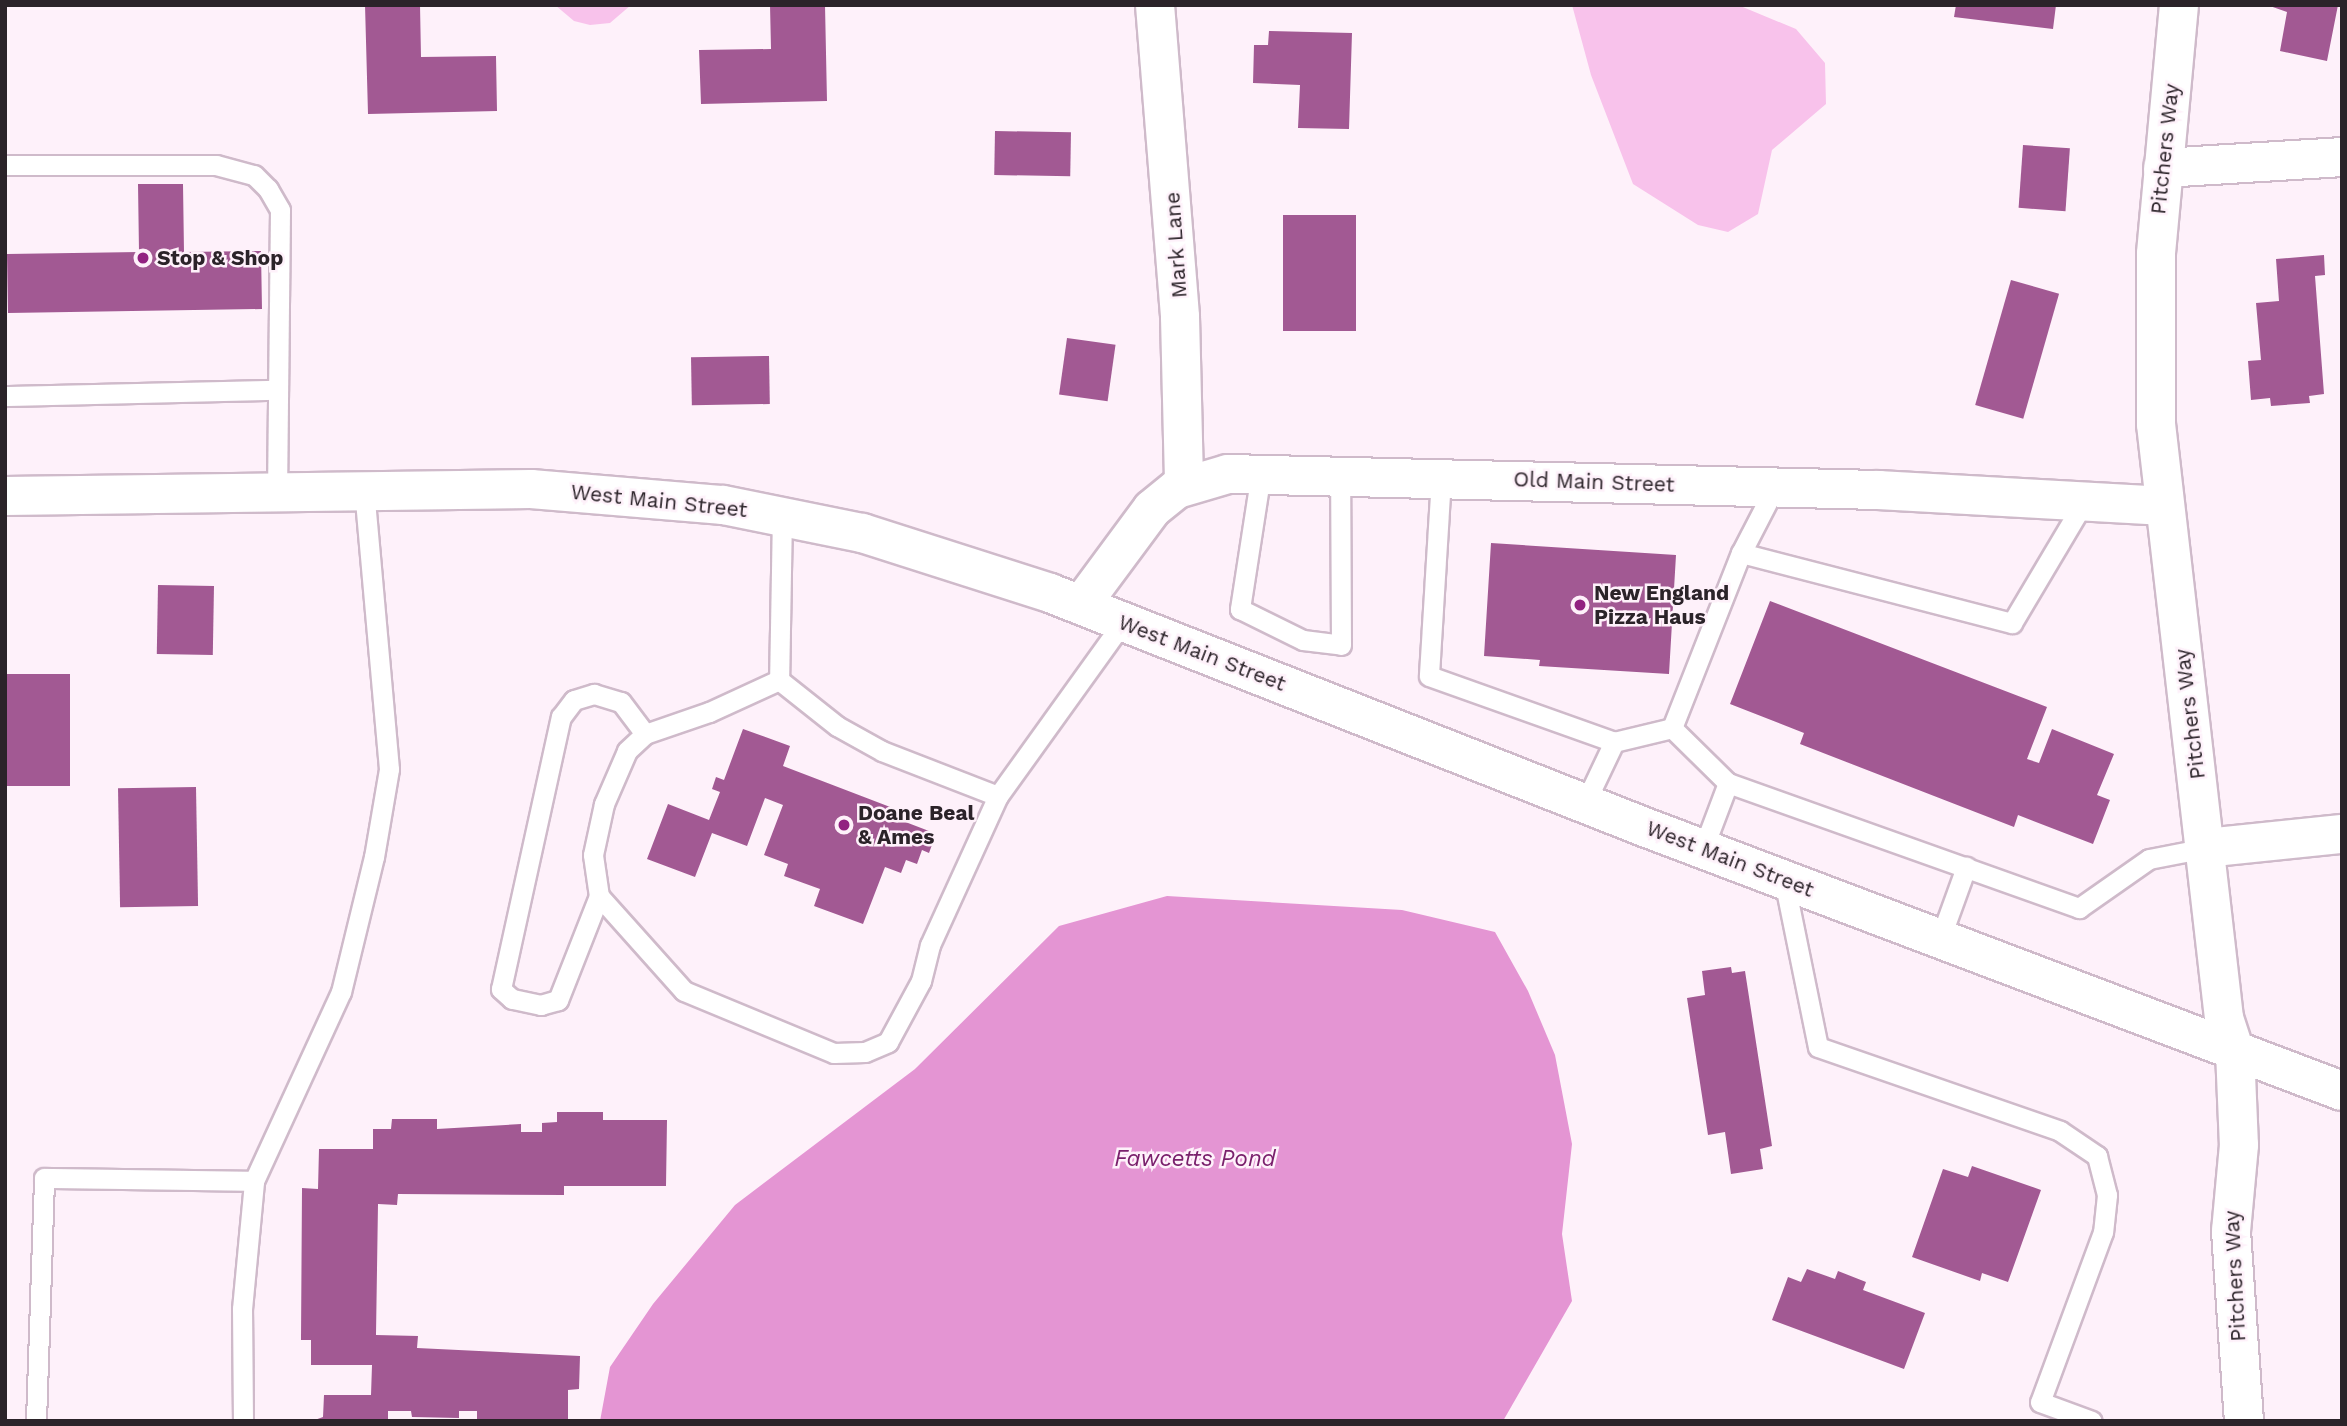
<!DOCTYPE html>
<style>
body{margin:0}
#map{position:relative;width:2347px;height:1426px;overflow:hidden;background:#fef1fa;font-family:"Work Sans",sans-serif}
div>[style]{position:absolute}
.green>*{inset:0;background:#f8c2eb}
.water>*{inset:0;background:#e495d3}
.building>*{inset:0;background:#a25993;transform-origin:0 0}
.roads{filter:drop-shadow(2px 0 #cfbaca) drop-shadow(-2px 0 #cfbaca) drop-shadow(0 2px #cfbaca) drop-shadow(0 -2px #cfbaca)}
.lane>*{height:19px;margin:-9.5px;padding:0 9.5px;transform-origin:9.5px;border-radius:9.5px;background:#fff}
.street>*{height:38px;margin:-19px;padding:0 19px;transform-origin:19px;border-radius:19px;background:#fff}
.secondary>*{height:38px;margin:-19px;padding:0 19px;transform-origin:19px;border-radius:19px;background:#fff}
.dots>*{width:19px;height:19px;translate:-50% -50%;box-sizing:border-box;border:4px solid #fef1fa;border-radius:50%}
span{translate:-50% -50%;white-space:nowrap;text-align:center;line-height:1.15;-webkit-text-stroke:5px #fef1fa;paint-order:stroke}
.street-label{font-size:21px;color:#2b2329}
.poi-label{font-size:21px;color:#2b2329;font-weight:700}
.left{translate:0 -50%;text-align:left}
.water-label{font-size:23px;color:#7a206c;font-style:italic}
.frame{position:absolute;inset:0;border:7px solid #2b2329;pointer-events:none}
</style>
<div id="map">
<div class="green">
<div style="clip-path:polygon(555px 5px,631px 5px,610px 23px,590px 25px,574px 21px)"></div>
<div style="clip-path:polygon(1572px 5px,1738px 5px,1796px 29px,1825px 63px,1826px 104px,1772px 150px,1758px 214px,1728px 232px,1698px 225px,1633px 184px,1591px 75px)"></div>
</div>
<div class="water">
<div style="clip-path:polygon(1167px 896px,1402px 910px,1495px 932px,1528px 991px,1555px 1055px,1572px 1144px,1562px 1234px,1572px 1301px,1503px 1421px,600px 1421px,610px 1367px,653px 1304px,735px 1205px,915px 1069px,1059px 926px)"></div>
</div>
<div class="building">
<div style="clip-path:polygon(365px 5px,420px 5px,421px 57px,496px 56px,497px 111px,368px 114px)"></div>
<div style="clip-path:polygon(770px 5px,825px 5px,827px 101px,701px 104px,699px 50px,771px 49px)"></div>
<div style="clip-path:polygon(1956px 5px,2056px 5px,2053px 29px,1954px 17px)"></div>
<div style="clip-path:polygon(2267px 5px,2338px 5px,2327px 61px,2280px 51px,2287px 12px)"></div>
<div style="clip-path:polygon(1269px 31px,1352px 33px,1349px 129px,1298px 128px,1300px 85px,1253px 83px,1254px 45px,1268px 45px)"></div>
<div style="left:995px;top:131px;width:76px;height:44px;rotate:1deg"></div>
<div style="left:2023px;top:145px;width:47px;height:63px;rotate:4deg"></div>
<div style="clip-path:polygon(138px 184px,183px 184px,184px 252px,261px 251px,262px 309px,8px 313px,7px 254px,139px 252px)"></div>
<div style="left:1283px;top:215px;width:73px;height:116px"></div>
<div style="clip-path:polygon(2324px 255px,2325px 275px,2315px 276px,2324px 394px,2309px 396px,2310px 403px,2271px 406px,2270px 398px,2251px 400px,2248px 361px,2261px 360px,2256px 303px,2279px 301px,2276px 259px)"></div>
<div style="left:2011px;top:280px;width:50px;height:130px;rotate:16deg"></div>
<div style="left:1067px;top:338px;width:49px;height:57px;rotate:8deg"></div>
<div style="left:769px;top:356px;width:48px;height:78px;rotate:89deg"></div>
<div style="clip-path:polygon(1491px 543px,1676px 555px,1669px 674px,1539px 666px,1540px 660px,1484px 656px)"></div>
<div style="left:158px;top:585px;width:56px;height:69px;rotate:1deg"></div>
<div style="clip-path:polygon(1770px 601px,2047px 707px,2027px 759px,2039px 763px,2052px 729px,2114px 754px,2097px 795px,2110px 800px,2093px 844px,2018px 815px,2014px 827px,1800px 744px,1804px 733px,1730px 704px)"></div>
<div style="left:5px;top:674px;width:65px;height:112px"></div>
<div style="clip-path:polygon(743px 729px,790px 746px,783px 766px,898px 810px,895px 818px,929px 831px,926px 840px,933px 842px,929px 853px,922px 850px,917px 864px,906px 860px,901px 873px,885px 867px,863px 924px,814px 906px,820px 889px,784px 876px,788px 864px,764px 855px,783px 805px,765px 798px,747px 846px,712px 833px,695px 877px,647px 859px,668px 804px,709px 820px,720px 792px,712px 789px,716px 777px,724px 780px)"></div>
<div style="left:196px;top:787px;width:119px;height:78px;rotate:89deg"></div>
<div style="clip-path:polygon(1731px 967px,1732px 973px,1745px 971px,1772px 1146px,1760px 1149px,1763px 1169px,1731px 1174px,1725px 1132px,1708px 1135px,1687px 998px,1705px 995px,1702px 971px)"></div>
<div style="clip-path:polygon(557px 1112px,603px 1112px,603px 1120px,667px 1120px,666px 1186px,564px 1186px,564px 1195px,398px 1194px,397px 1205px,378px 1204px,376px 1335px,418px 1336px,417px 1348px,580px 1356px,579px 1389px,568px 1390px,568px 1421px,477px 1421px,477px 1411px,459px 1411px,459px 1418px,412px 1417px,411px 1411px,388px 1411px,388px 1421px,312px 1421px,323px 1417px,324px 1395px,371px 1395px,372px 1365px,311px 1365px,311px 1340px,301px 1340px,302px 1188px,318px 1189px,319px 1149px,373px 1149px,373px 1129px,391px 1129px,392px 1119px,437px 1119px,437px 1129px,521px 1124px,521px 1132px,542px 1132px,542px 1123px,557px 1122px)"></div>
<div style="clip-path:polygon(1972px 1166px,2041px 1190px,2008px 1282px,1982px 1273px,1980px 1281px,1912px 1257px,1943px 1169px,1968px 1177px)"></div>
<div style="clip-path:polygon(1807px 1269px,1835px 1279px,1838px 1271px,1866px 1282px,1863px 1290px,1925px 1313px,1904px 1369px,1772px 1320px,1788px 1277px,1801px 1282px)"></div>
</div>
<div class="roads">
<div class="lane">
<div style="left:5px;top:165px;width:211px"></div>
<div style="left:216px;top:165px;width:39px;rotate:15deg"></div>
<div style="left:254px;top:175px;width:20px;rotate:45deg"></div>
<div style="left:268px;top:189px;width:24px;rotate:60deg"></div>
<div style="left:280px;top:210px;width:283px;rotate:90.6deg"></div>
<div style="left:5px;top:396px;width:273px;rotate:-1.3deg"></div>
<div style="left:1261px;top:473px;width:138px;rotate:98.8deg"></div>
<div style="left:1240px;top:609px;width:70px;rotate:26.2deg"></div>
<div style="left:1303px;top:640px;width:38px;rotate:7deg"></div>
<div style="left:1341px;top:645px;width:170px;rotate:-90.3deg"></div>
<div style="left:1441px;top:478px;width:198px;rotate:93.5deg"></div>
<div style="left:1429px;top:676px;width:196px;rotate:19.6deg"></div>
<div style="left:1614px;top:742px;width:60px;rotate:-13.6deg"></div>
<div style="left:1672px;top:728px;width:78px;rotate:44.5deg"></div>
<div style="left:1728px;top:783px;width:373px;rotate:19.6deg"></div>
<div style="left:2079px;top:908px;width:85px;rotate:-35deg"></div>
<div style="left:2149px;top:859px;width:58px;rotate:-10.9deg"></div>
<div style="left:782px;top:514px;width:166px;rotate:91deg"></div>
<div style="left:779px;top:680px;width:77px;rotate:155.4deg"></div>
<div style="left:709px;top:712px;width:68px;rotate:161deg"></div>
<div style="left:645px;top:734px;width:25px;rotate:137deg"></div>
<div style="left:627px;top:751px;width:58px;rotate:113.5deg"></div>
<div style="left:604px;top:804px;width:52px;rotate:102.2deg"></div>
<div style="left:593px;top:855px;width:41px;rotate:81.7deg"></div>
<div style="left:599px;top:896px;width:127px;rotate:48.2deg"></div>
<div style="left:684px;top:991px;width:162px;rotate:22.5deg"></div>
<div style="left:834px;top:1053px;width:31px;rotate:-2deg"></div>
<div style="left:865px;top:1052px;width:25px;rotate:-23deg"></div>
<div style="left:888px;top:1042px;width:69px;rotate:-61.6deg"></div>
<div style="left:921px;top:981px;width:37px;rotate:-76deg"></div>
<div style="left:930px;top:945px;width:164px;rotate:-65.5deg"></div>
<div style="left:998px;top:796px;width:214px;rotate:-54.3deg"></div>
<div style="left:1741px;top:553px;width:280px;rotate:14.5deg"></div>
<div style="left:2012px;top:623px;width:143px;rotate:-59.3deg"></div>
<div style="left:779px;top:680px;width:74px;rotate:38.4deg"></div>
<div style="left:837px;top:726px;width:51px;rotate:29.1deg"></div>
<div style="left:882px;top:751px;width:124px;rotate:21.2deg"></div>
<div style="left:1672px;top:728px;width:188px;rotate:-68.5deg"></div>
<div style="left:1741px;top:553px;width:74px;rotate:-62.7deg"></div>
<div style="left:1585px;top:803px;width:68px;rotate:-64.6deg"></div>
<div style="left:1703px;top:849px;width:71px;rotate:-69.3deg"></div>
<div style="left:1784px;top:880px;width:170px;rotate:78.5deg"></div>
<div style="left:1818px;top:1047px;width:256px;rotate:19.1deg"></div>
<div style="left:2060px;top:1131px;width:45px;rotate:34deg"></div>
<div style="left:2097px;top:1156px;width:40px;rotate:75.6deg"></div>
<div style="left:2107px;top:1195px;width:37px;rotate:96deg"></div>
<div style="left:2103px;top:1232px;width:181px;rotate:110.3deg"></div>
<div style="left:2040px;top:1402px;width:55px;rotate:20.1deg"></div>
<div style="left:599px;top:896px;width:112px;rotate:111.5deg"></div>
<div style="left:558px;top:1000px;width:18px;rotate:164deg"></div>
<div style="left:541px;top:1005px;width:30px;rotate:-168deg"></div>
<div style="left:512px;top:999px;width:15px;rotate:-138deg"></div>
<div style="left:501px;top:989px;width:279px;rotate:-77.6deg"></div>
<div style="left:561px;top:717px;width:21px;rotate:-53deg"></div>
<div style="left:574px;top:700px;width:21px;rotate:-17deg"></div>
<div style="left:594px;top:694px;width:28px;rotate:17deg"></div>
<div style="left:621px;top:702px;width:40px;rotate:53deg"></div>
<div style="left:1940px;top:939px;width:77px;rotate:-70.1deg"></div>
<div style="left:36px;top:1421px;width:243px;rotate:-88.1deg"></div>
<div style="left:44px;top:1178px;width:210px;rotate:0.8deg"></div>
<div style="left:243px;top:1421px;width:112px;rotate:-90.5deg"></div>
<div style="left:242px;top:1309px;width:129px;rotate:-84.6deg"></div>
<div style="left:254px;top:1181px;width:208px;rotate:-65.3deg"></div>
<div style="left:341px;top:992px;width:139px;rotate:-76.3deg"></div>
<div style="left:374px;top:857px;width:89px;rotate:-80.3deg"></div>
<div style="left:389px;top:769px;width:279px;rotate:-95.1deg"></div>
</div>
<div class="street">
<div style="left:1155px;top:5px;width:313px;rotate:85.4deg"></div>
<div style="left:1180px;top:317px;width:169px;rotate:88.6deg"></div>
<div style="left:2163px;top:168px;width:179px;rotate:-3.5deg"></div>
<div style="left:1081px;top:605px;width:119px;rotate:-53.5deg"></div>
<div style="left:1152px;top:509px;width:32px;rotate:-39deg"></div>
<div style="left:1177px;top:489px;width:53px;rotate:-16.4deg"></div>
<div style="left:1228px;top:474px;width:651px;rotate:1.41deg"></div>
<div style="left:1879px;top:490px;width:286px;rotate:3.2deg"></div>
<div style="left:2206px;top:848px;width:137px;rotate:-5.9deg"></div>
</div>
<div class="secondary">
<div style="left:2179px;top:5px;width:250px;rotate:95.3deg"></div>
<div style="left:2156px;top:254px;width:170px;rotate:90deg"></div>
<div style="left:2156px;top:424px;width:598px;rotate:83.47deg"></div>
<div style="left:2224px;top:1018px;width:35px;rotate:72deg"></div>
<div style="left:2235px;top:1051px;width:94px;rotate:87.6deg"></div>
<div style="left:2239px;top:1145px;width:86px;rotate:95.3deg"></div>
<div style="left:2231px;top:1231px;width:190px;rotate:86.1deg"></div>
<div style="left:5px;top:496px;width:526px;rotate:-0.76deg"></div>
<div style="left:531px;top:489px;width:193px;rotate:4.8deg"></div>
<div style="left:723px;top:505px;width:142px;rotate:11.4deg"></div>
<div style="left:862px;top:533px;width:197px;rotate:17.7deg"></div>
<div style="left:1050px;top:593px;width:642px;rotate:21.49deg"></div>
<div style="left:1647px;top:828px;width:743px;rotate:20.73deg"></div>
</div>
</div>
<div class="dots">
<div style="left:143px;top:258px;background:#922181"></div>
<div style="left:1580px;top:605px;background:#922181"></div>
<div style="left:844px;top:825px;background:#922181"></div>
</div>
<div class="street-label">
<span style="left:2165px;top:149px;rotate:-84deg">Pitchers Way</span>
<span style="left:1176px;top:245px;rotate:-94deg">Mark Lane</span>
<span style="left:1594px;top:482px;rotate:2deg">Old Main Street</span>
<span style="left:659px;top:501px;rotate:6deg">West Main Street</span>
<span style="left:1202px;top:653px;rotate:21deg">West Main Street</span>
<span style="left:2190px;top:714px;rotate:-97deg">Pitchers Way</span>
<span style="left:1730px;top:859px;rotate:21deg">West Main Street</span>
<span style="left:2235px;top:1276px;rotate:-93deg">Pitchers Way</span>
</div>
<div class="poi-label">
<span class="left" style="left:157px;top:258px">Stop &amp; Shop</span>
<span class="left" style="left:1594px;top:605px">New England<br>Pizza Haus</span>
<span class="left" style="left:858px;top:825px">Doane Beal<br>&amp; Ames</span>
</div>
<div class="water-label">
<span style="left:1195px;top:1159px">Fawcetts Pond</span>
</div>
<div class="frame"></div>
</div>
